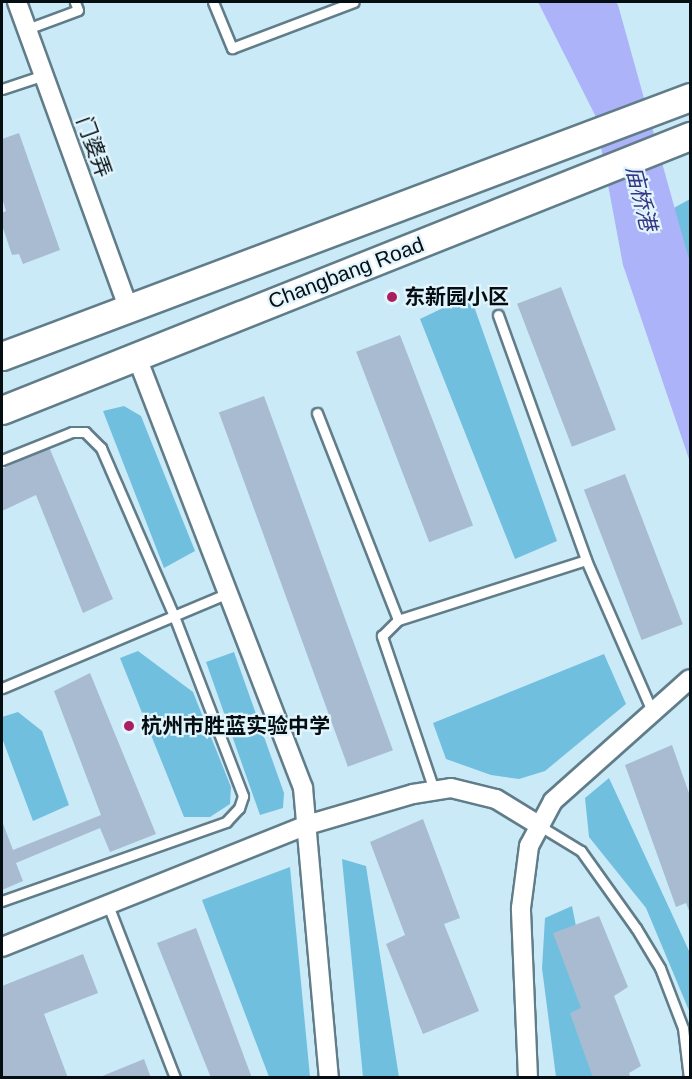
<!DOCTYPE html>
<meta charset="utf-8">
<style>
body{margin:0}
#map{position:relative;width:692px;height:1079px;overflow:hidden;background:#cbeaf8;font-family:Helvetica,"Noto Sans SC",sans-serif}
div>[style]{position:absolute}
.green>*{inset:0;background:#71bfdf}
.water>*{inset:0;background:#acb3f9}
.building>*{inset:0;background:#a8bbd1;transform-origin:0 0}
.roads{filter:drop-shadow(2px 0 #617d89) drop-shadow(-2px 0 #617d89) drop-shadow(0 2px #617d89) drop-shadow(0 -2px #617d89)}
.lane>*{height:9px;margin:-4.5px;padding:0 4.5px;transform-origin:4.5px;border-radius:4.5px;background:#fff}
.street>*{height:18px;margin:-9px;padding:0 9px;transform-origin:9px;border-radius:9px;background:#fff}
.secondary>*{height:27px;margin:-13.5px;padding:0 13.5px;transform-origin:13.5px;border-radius:13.5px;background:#fff}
.dots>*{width:16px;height:16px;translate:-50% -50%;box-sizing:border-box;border:3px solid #e2f5fd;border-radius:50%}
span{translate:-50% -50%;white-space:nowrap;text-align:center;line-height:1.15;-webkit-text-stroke:4.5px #e2f5fd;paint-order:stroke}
.street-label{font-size:21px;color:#040e13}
.poi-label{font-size:21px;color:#040e13;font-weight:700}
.left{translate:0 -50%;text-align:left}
.water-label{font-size:22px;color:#373585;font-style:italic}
.frame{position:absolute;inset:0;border:3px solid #040e13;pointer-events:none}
</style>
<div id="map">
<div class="green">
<div style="clip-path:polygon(690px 199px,690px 263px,672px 209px)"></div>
<div style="clip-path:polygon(470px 295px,557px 541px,515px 559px,420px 319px)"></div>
<div style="clip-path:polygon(124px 406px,141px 416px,195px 551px,164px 568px,103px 411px)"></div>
<div style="clip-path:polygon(138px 651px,193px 692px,231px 787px,230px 804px,210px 817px,184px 817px,120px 658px)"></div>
<div style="clip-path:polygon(234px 652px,284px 793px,283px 808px,260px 815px,206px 662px)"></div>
<div style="clip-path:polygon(604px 654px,626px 704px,545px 771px,519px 779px,491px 775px,446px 759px,433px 723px)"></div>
<div style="clip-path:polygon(18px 712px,42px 731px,69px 805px,33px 821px,2px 738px,2px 717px)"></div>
<div style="clip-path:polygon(609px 778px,690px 953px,690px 1013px,646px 908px,589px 837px,585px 798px)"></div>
<div style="clip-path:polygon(342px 859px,366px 866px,399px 1077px,363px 1077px)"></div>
<div style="clip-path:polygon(290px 867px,310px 1077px,269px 1077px,202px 900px)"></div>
<div style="clip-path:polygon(572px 906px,606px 1077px,556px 1077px,542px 968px,545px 918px)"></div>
</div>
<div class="water">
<div style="clip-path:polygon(538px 2px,616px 2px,618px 5px,690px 263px,690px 462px,623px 265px,595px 115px)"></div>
</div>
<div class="building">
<div style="clip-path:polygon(19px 133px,60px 250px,23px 264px,19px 254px,12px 255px,2px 225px,2px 213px,6px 211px,2px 198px,2px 139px)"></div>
<div style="left:561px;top:287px;width:153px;height:47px;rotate:69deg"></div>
<div style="left:400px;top:335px;width:204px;height:47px;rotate:69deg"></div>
<div style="left:264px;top:396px;width:377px;height:48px;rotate:70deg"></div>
<div style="clip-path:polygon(49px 447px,113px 599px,83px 613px,36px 495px,2px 511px,2px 469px)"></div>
<div style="left:625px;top:474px;width:161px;height:44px;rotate:69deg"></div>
<div style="clip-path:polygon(90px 673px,156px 834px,110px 852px,100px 828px,16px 863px,23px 881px,2px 890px,2px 821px,13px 850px,101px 815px,54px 691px)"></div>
<div style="clip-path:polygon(672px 745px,690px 796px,690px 913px,686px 903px,676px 907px,625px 765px)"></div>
<div style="clip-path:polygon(423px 819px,460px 918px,444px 924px,479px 1011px,423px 1034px,386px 944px,405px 935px,370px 842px)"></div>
<div style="clip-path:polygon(599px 916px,628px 987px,614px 996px,641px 1066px,629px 1073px,631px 1078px,593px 1078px,570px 1013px,581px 1008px,553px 933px)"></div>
<div style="clip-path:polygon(196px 928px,252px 1078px,211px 1078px,157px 943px)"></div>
<div style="clip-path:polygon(83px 954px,98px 993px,44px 1014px,68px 1078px,2px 1078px,2px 986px)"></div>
<div style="clip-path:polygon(144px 1059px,151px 1078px,100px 1078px,100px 1077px)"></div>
</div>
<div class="roads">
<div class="lane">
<div style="left:213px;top:2px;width:50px;rotate:67.6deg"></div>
<div style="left:232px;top:48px;width:130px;rotate:-20.7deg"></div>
<div style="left:27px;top:29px;width:54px;rotate:-20.4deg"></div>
<div style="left:78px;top:10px;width:9px;rotate:-111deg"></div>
<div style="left:2px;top:89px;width:44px;rotate:-18.4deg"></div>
<div style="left:498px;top:315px;width:260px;rotate:70.2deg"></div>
<div style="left:586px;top:560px;width:165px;rotate:66.4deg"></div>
<div style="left:317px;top:413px;width:222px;rotate:68.6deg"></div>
<div style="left:2px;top:460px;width:75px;rotate:-21.8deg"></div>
<div style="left:72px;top:432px;width:13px"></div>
<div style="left:85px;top:432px;width:23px;rotate:45deg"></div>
<div style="left:101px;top:448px;width:183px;rotate:66.5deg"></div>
<div style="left:174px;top:616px;width:193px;rotate:69deg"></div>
<div style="left:243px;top:796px;width:13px;rotate:108deg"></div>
<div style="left:239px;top:808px;width:19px;rotate:133deg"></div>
<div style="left:226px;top:822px;width:238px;rotate:160.6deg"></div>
<div style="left:2px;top:688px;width:245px;rotate:-22.8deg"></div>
<div style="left:434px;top:790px;width:163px;rotate:-108.7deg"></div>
<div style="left:382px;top:636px;width:23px;rotate:-45deg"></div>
<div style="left:398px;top:620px;width:197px;rotate:-17.7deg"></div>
<div style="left:540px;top:826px;width:48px;rotate:31.4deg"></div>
<div style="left:581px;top:851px;width:95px;rotate:54.5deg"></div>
<div style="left:636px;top:928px;width:47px;rotate:59deg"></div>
<div style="left:660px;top:968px;width:64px;rotate:69deg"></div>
<div style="left:683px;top:1028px;width:50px;rotate:83.2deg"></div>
<div style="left:108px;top:905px;width:186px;rotate:68.8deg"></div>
</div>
<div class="street">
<div style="left:17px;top:2px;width:325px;rotate:70deg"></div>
<div style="left:136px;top:355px;width:464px;rotate:68.9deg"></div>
<div style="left:303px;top:788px;width:291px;rotate:84.9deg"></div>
<div style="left:2px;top:947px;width:328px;rotate:-21.8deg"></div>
<div style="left:307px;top:825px;width:110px;rotate:-16.3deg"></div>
<div style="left:413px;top:794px;width:38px;rotate:-9deg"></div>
<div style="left:451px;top:788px;width:46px;rotate:13.7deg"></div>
<div style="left:496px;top:799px;width:52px;rotate:31.5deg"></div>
<div style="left:528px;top:1078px;width:170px;rotate:-92.4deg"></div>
<div style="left:521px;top:908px;width:63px;rotate:-82.6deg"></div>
<div style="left:529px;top:846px;width:51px;rotate:-61.9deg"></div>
<div style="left:553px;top:801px;width:183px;rotate:-41.7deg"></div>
</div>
<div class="secondary">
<div style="left:2px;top:356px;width:735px;rotate:-20.63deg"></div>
<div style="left:2px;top:410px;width:741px;rotate:-21.72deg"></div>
</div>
</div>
<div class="dots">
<div style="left:392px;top:297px;background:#aa1f61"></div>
<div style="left:129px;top:726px;background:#aa1f61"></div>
</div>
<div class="street-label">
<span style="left:94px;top:147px;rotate:70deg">门婆弄</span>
<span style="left:346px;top:273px;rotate:-21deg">Changbang Road</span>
</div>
<div class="poi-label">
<span class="left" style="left:404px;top:297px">东新园小区</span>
<span class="left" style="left:141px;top:726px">杭州市胜蓝实验中学</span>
</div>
<div class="water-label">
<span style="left:641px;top:198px;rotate:76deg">庙桥港</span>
</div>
<div class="frame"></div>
</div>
